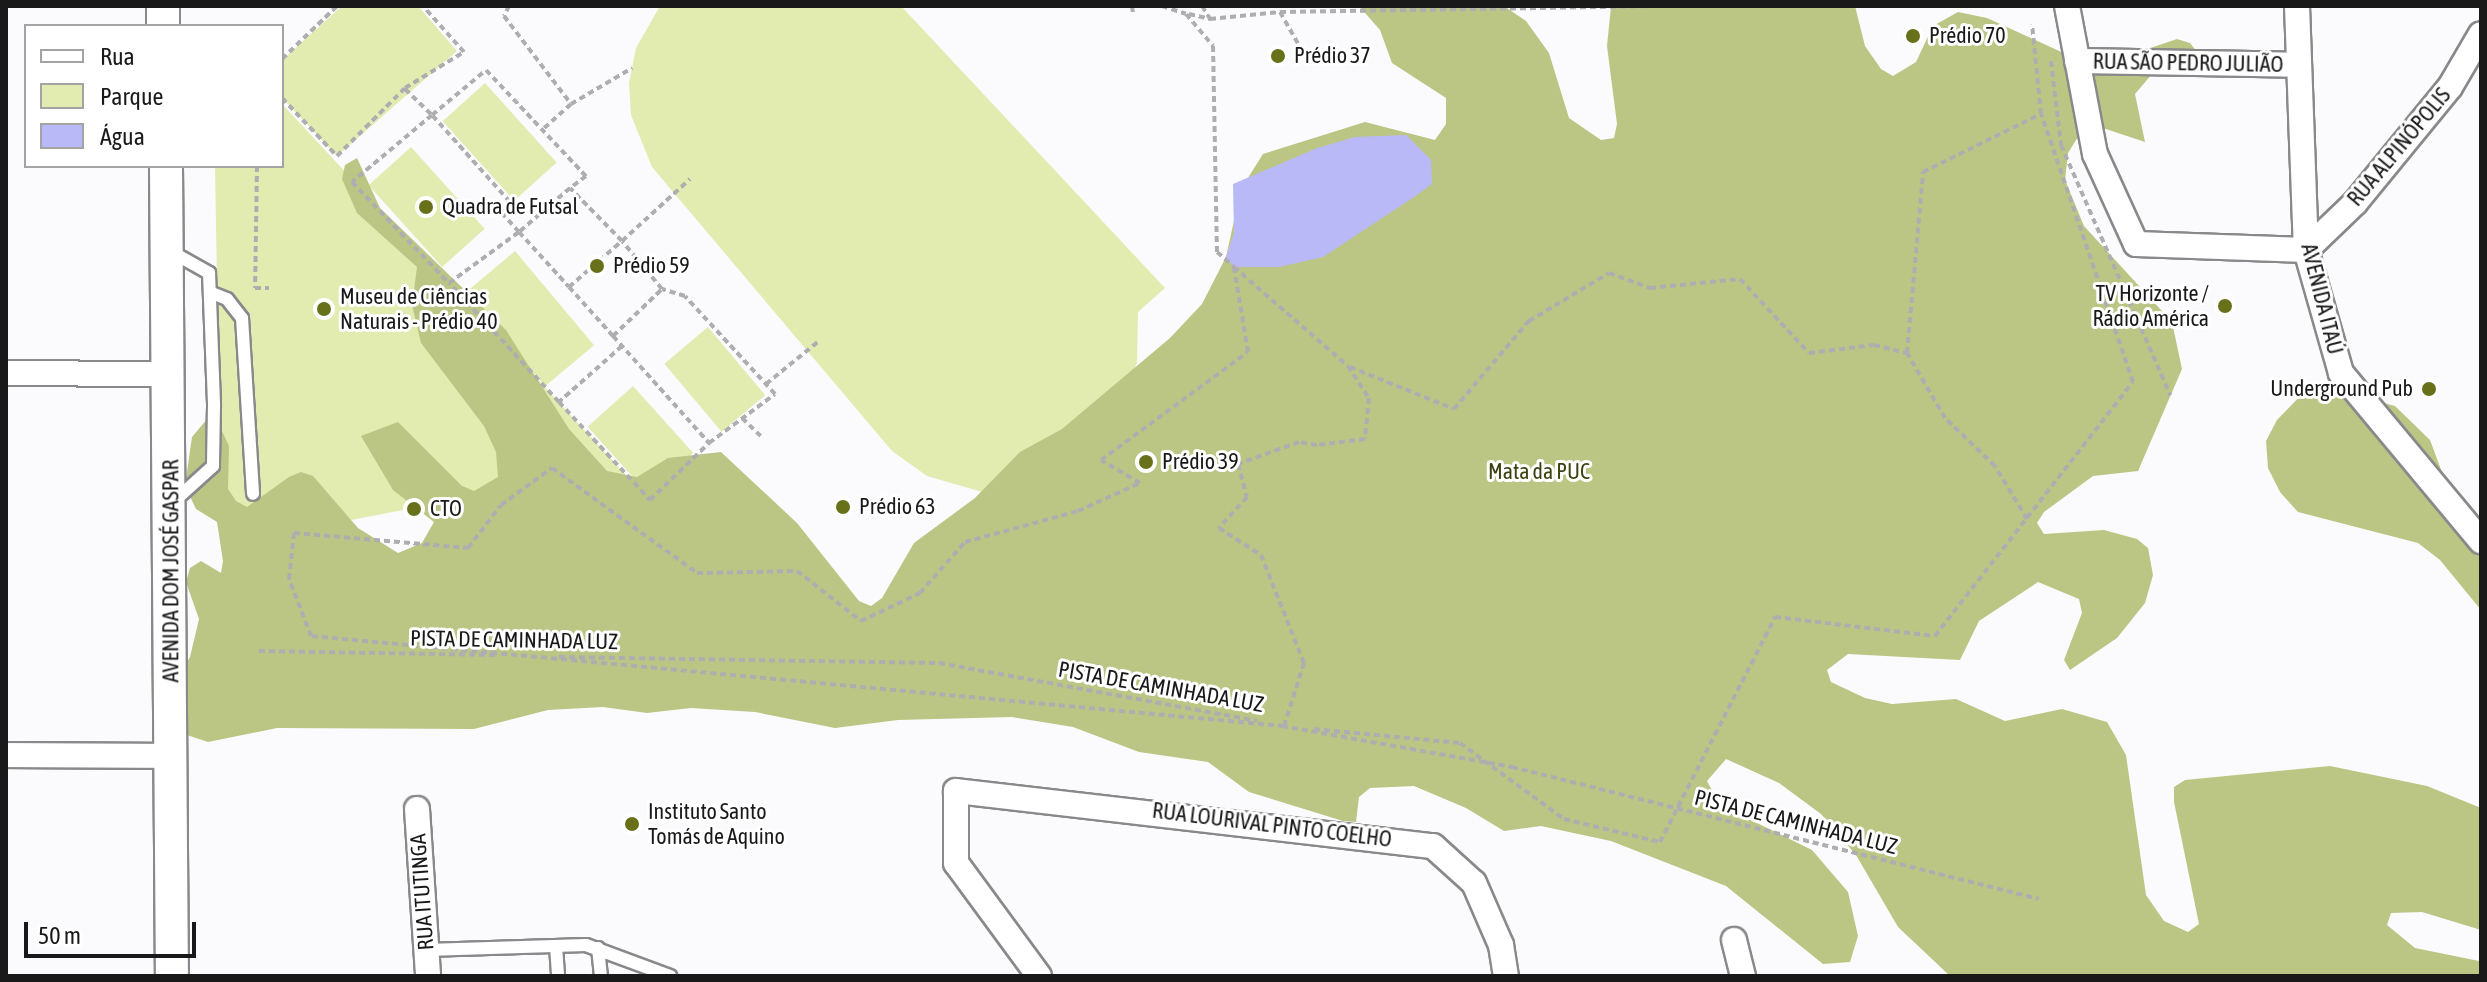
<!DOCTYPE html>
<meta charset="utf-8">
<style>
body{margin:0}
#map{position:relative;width:2487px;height:982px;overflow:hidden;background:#fbfbfe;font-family:"Asap Condensed",sans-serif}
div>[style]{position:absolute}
.green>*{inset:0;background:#e2ebb0;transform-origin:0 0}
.forest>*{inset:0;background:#bbc584}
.water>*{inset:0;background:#bab9f7}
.path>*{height:4px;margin-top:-2px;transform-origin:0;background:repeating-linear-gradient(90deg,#aeaeb0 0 6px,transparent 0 10px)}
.roads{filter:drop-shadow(2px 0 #89898c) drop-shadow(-2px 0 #89898c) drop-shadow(0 2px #89898c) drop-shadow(0 -2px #89898c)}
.lane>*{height:12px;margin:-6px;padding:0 6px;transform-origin:6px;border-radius:6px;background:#fff}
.street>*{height:24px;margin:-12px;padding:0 12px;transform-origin:12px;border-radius:12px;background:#fff}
.secondary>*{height:32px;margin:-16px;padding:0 16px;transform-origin:16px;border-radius:16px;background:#fff}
.dots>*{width:22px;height:22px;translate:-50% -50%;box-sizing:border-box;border:4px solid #fff;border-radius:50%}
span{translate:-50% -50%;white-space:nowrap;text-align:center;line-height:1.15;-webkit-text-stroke:6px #fff;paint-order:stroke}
.poi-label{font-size:22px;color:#19191a}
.left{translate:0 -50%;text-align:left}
.right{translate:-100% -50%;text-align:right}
.street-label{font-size:22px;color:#19191a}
.park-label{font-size:22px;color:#3c4210}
.frame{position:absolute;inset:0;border:8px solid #19191a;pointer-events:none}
.legend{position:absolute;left:24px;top:24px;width:260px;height:144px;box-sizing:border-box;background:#fff;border:2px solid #a3a3a3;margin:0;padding:10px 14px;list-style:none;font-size:24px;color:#19191a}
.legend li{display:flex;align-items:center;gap:16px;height:40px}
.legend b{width:40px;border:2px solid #a3a3a3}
.scale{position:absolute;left:24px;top:922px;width:172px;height:36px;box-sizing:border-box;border:4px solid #19191a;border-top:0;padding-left:10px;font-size:24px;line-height:28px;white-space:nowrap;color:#19191a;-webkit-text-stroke:6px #fff;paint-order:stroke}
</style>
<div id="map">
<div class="green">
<div style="clip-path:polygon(342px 6px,418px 6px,457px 51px,337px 156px,282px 98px,282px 60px)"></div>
<div style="clip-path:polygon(660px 6px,901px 6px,1165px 288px,1138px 312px,1137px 363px,1123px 392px,982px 492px,927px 476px,892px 451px,652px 167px,631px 115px,629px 83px,636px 48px)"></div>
<div style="left:485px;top:83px;width:107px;height:57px;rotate:48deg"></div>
<div style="clip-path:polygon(282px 104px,449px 283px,634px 484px,497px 492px,351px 520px,221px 517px,215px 166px,282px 166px)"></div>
<div style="left:411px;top:147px;width:110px;height:57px;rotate:48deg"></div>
<div style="left:515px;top:251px;width:123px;height:64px;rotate:50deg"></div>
<div style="left:708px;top:327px;width:89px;height:57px;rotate:50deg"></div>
<div style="left:633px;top:386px;width:90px;height:61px;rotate:48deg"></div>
</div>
<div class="forest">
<div style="clip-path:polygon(1359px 6px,1504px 6px,1526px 21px,1549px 53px,1569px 118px,1601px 140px,1614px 138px,1617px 124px,1607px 46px,1611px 6px,1855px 6px,1865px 46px,1881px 69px,1893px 76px,1916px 62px,1933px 26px,1958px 12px,1987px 18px,2094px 67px,2177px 39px,2190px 43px,2197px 52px,2152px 74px,2135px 94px,2145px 142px,2097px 126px,2083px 129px,2068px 153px,2065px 180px,2084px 226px,2172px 322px,2182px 369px,2138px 471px,2093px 476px,2044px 512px,2037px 523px,2044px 534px,2104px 530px,2137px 539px,2148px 548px,2153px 575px,2145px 603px,2117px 638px,2070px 670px,2064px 660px,2082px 613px,2079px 599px,2038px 582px,1979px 621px,1960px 660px,1848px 654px,1827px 670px,1831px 682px,1865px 698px,1892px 704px,1956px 699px,2005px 721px,2062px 709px,2107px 722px,2126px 755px,2146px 895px,2164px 921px,2188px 932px,2199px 924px,2174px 802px,2174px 787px,2185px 780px,2330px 766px,2427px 786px,2481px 808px,2481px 930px,2422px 912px,2391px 913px,2387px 925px,2415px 948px,2479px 961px,2481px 976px,1950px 976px,1898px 927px,1856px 855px,1821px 814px,1779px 783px,1726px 759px,1707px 781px,1720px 805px,1812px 850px,1848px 892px,1858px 936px,1850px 962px,1823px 964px,1726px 886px,1611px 841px,1541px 826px,1504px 831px,1466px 808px,1414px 786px,1370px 788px,1359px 797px,1356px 822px,1343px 821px,1249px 792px,1208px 762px,1139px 752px,1073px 727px,1012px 717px,898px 720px,835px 728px,755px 712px,691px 708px,647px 713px,603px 707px,548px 710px,474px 729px,277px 728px,208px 742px,181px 733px,176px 681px,190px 657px,199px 619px,186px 582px,190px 568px,201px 561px,221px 573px,223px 561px,217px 522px,196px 509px,185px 486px,192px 437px,213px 412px,229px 446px,228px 489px,236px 501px,247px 507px,289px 477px,301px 472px,313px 476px,358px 528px,398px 553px,422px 543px,434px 522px,393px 490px,361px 436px,398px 422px,462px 486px,474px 491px,498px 477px,496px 452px,484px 426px,421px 343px,412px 305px,417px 267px,357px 213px,342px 179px,345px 165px,357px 158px,380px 208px,506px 330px,569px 429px,607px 471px,637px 477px,668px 458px,721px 452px,797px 523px,859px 601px,871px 606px,882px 598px,914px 543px,975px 498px,1020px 452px,1062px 429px,1170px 338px,1202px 304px,1226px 257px,1241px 189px,1263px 154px,1365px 122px,1435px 140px,1446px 124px,1446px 98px,1392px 63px,1380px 30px)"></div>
<div style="clip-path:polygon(2307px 389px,2335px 390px,2395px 406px,2430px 440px,2446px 483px,2481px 531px,2481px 610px,2440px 560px,2418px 543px,2298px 512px,2280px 492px,2268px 468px,2266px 441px,2277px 420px)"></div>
</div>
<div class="water">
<div style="clip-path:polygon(1406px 135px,1431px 160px,1432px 184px,1414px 197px,1323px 257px,1279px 267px,1234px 267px,1226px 257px,1234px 233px,1233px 184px,1317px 148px,1355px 137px)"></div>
</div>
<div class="path">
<div style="left:509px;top:6px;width:11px;rotate:117deg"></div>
<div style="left:504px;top:16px;width:111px;rotate:52.7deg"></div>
<div style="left:571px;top:104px;width:39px;rotate:138deg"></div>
<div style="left:1132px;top:6px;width:7px;rotate:82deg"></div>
<div style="left:1162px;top:6px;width:25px;rotate:18deg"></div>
<div style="left:1186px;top:14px;width:42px;rotate:49.8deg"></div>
<div style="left:1213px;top:46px;width:206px;rotate:88.9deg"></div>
<div style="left:1217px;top:252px;width:23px;rotate:41deg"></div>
<div style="left:1234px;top:267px;width:151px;rotate:41deg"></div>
<div style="left:1348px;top:366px;width:38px;rotate:57deg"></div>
<div style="left:1369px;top:398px;width:41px;rotate:95.6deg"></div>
<div style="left:1365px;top:439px;width:48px;rotate:172.9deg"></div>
<div style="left:1317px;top:445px;width:18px;rotate:-171deg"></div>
<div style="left:1299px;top:442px;width:65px;rotate:160.2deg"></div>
<div style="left:1238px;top:464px;width:34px;rotate:75deg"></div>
<div style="left:1247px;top:497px;width:42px;rotate:132.1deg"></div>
<div style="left:1219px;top:528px;width:50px;rotate:32.7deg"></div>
<div style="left:1261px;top:555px;width:116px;rotate:68.3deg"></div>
<div style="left:1304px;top:663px;width:66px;rotate:107.6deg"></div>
<div style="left:1284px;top:726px;width:977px;rotate:-174.72deg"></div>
<div style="left:311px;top:636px;width:61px;rotate:-111.1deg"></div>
<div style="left:289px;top:579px;width:46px;rotate:-83.8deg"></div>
<div style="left:294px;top:533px;width:175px;rotate:4.9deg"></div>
<div style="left:468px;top:548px;width:54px;rotate:-52.5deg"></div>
<div style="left:501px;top:505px;width:63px;rotate:-36deg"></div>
<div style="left:552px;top:468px;width:179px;rotate:35.9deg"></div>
<div style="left:697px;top:573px;width:100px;rotate:-1.1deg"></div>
<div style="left:797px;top:571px;width:81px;rotate:38deg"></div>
<div style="left:861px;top:621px;width:65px;rotate:-25.4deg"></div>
<div style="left:920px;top:593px;width:68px;rotate:-48.6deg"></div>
<div style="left:965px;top:542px;width:117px;rotate:-15.3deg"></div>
<div style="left:1078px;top:511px;width:68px;rotate:-24.3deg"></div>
<div style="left:1140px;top:483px;width:45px;rotate:-149.5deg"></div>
<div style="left:1101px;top:460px;width:182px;rotate:-36.3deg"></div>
<div style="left:1248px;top:352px;width:86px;rotate:-99.4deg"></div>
<div style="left:1202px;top:6px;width:15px;rotate:58deg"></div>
<div style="left:1210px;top:19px;width:70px;rotate:-5.7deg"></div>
<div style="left:1280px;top:12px;width:369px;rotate:-0.9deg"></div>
<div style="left:1280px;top:12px;width:40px;rotate:60.3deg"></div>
<div style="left:1189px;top:14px;width:22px;rotate:13deg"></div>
<div style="left:282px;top:59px;width:76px;rotate:-43.9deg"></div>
<div style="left:2051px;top:61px;width:85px;rotate:83.2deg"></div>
<div style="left:2061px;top:145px;width:273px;rotate:66.4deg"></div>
<div style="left:405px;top:89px;width:37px;rotate:44deg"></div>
<div style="left:432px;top:115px;width:104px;rotate:140.1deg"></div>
<div style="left:352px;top:182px;width:140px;rotate:46.2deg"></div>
<div style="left:282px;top:98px;width:80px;rotate:46.5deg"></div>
<div style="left:337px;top:156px;width:96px;rotate:-45deg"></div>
<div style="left:405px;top:88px;width:69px;rotate:-31.4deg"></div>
<div style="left:464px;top:52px;width:62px;rotate:-131.7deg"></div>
<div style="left:571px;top:104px;width:71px;rotate:-30.5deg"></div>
<div style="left:257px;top:166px;width:122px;rotate:90.9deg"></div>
<div style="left:255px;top:288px;width:14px"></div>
<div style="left:569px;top:287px;width:66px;rotate:48.1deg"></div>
<div style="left:613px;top:336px;width:68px;rotate:-43.8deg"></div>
<div style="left:662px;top:289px;width:62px;rotate:-129.8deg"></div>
<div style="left:622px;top:241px;width:92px;rotate:-42.4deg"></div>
<div style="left:613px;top:336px;width:144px;rotate:48.1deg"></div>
<div style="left:709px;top:443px;width:82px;rotate:-36.6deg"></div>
<div style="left:775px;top:394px;width:133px;rotate:-132.6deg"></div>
<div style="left:685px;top:296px;width:24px;rotate:-163deg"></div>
<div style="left:622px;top:346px;width:84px;rotate:138.4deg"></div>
<div style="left:559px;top:402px;width:134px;rotate:47.1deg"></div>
<div style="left:650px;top:500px;width:82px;rotate:-44deg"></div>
<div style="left:1350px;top:367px;width:112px;rotate:22deg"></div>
<div style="left:1454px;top:409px;width:116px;rotate:-49.6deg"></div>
<div style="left:1529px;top:321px;width:93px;rotate:-31deg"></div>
<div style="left:1609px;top:273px;width:44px;rotate:20.1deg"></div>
<div style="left:1650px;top:288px;width:90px;rotate:-5.7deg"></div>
<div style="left:1740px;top:279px;width:101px;rotate:47deg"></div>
<div style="left:1809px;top:353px;width:65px;rotate:-7deg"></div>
<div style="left:1874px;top:345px;width:34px;rotate:14deg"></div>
<div style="left:766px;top:384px;width:68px;rotate:-39.1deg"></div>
<div style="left:559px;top:402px;width:162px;rotate:-132.7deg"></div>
<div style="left:449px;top:283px;width:87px;rotate:-36.1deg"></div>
<div style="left:519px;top:232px;width:28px;rotate:-132deg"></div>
<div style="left:500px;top:211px;width:13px;rotate:-42deg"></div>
<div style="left:510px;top:202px;width:117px;rotate:-131.9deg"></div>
<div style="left:432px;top:115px;width:70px;rotate:-39.8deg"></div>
<div style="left:486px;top:70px;width:146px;rotate:46.7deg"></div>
<div style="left:586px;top:176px;width:20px;rotate:143deg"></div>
<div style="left:570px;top:188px;width:67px;rotate:139.2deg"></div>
<div style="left:519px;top:232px;width:74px;rotate:47.7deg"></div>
<div style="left:569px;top:287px;width:70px;rotate:-41deg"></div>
<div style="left:622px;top:241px;width:74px;rotate:-134.5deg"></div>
<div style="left:742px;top:418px;width:29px;rotate:44deg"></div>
<div style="left:2027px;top:519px;width:62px;rotate:-121.1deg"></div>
<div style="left:1995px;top:466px;width:69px;rotate:-136.2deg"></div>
<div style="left:1945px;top:418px;width:75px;rotate:-120.3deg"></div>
<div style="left:1907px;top:353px;width:182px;rotate:-84.9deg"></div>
<div style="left:1923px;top:172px;width:131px;rotate:-26.2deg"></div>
<div style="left:259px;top:651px;width:236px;rotate:1deg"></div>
<div style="left:559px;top:657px;width:380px;rotate:0.9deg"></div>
<div style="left:939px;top:663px;width:323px;rotate:10.3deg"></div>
<div style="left:1282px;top:726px;width:234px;rotate:10.1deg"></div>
<div style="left:1512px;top:767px;width:543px;rotate:14.06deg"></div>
<div style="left:1314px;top:729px;width:147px;rotate:5.5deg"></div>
<div style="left:1460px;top:743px;width:129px;rotate:36.2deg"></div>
<div style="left:1564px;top:819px;width:99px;rotate:13.5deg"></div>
<div style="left:1660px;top:842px;width:253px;rotate:-62.9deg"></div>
<div style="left:1775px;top:617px;width:161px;rotate:6.8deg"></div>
<div style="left:1935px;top:636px;width:322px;rotate:-52.1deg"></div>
<div style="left:2133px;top:382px;width:283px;rotate:-108.9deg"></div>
<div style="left:2041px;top:114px;width:90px;rotate:-95.7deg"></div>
</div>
<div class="roads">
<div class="lane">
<div style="left:170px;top:251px;width:45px;rotate:29.4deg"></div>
<div style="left:209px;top:273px;width:133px;rotate:87.8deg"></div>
<div style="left:214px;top:406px;width:60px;rotate:91deg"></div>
<div style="left:213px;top:466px;width:55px;rotate:137.9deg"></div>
<div style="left:212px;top:293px;width:16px;rotate:22deg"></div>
<div style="left:227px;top:299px;width:24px;rotate:52deg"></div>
<div style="left:242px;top:318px;width:176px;rotate:86.4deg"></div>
<div style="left:556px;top:946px;width:30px;rotate:86deg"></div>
<div style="left:598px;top:948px;width:28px;rotate:84deg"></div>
<div style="left:426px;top:950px;width:160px;rotate:-1.8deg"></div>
<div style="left:586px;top:945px;width:90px;rotate:20.3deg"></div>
</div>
<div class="street">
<div style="left:2067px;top:6px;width:151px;rotate:79.3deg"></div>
<div style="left:2095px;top:154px;width:99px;rotate:65.5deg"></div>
<div style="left:2136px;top:244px;width:170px;rotate:2deg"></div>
<div style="left:2306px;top:250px;width:68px;rotate:-43.8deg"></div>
<div style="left:2355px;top:203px;width:150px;rotate:-50.7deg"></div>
<div style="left:2450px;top:87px;width:61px;rotate:-59.7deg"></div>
<div style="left:2297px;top:6px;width:244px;rotate:87.9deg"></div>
<div style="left:2306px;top:250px;width:128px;rotate:74.1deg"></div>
<div style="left:2341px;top:373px;width:219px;rotate:50.2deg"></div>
<div style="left:2077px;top:61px;width:222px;rotate:1deg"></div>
<div style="left:6px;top:373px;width:163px;rotate:0.4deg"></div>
<div style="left:6px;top:755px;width:167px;rotate:0.3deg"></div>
<div style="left:417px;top:809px;width:167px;rotate:86.2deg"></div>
<div style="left:1734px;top:940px;width:37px;rotate:76deg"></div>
<div style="left:1039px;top:976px;width:140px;rotate:-126.3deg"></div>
<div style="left:956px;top:863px;width:72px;rotate:-90deg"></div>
<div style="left:956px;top:791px;width:480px;rotate:6.6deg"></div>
<div style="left:1433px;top:846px;width:55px;rotate:42.1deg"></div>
<div style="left:1474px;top:883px;width:68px;rotate:66.5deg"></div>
<div style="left:1501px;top:945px;width:31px;rotate:81deg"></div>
</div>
<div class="secondary">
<div style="left:163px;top:6px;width:20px;rotate:90deg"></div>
<div style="left:166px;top:166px;width:810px;rotate:89.58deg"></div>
</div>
</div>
<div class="dots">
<div style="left:1913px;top:36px;background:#68711a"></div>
<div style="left:1278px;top:56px;background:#68711a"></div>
<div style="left:426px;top:207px;background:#68711a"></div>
<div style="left:597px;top:266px;background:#68711a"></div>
<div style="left:2225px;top:306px;background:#68711a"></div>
<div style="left:324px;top:309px;background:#68711a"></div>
<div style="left:2429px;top:389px;background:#68711a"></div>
<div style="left:1146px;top:462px;background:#68711a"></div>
<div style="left:843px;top:507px;background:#68711a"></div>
<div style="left:414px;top:509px;background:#68711a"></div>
<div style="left:632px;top:824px;background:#68711a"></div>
</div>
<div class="poi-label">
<span class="left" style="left:1929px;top:36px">Prédio 70</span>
<span class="left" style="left:1294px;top:56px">Prédio 37</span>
<span class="left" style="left:442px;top:207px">Quadra de Futsal</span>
<span class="left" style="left:613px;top:266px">Prédio 59</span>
<span class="right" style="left:2209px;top:306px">TV Horizonte /<br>Rádio América</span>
<span class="left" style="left:340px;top:309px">Museu de Ciências<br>Naturais - Prédio 40</span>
<span class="right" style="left:2413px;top:389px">Underground Pub</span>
<span class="left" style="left:1162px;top:462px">Prédio 39</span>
<span class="left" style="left:859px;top:507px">Prédio 63</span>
<span class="left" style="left:430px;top:509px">CTO</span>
<span class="left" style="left:648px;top:824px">Instituto Santo<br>Tomás de Aquino</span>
</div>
<div class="street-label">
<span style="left:2188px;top:63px;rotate:1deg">RUA SÃO PEDRO JULIÃO</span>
<span style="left:2399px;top:147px;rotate:-50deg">RUA ALPINÓPOLIS</span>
<span style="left:2322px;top:299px;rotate:76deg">AVENIDA ITAÚ</span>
<span style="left:171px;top:571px;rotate:-90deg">AVENIDA DOM JOSÉ GASPAR</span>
<span style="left:514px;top:640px;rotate:1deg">PISTA DE CAMINHADA LUZ</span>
<span style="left:1161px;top:687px;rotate:10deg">PISTA DE CAMINHADA LUZ</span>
<span style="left:1796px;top:822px;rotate:14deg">PISTA DE CAMINHADA LUZ</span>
<span style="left:1272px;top:825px;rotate:7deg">RUA LOURIVAL PINTO COELHO</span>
<span style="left:422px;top:892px;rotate:-94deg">RUA ITUTINGA</span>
</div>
<div class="park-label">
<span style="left:1539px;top:472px">Mata da PUC</span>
</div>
<div class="frame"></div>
<ul class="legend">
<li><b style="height:10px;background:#fff"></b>Rua</li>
<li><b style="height:22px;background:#e2ebb0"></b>Parque</li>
<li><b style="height:22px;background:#bab9f7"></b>Água</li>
</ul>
<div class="scale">50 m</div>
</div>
